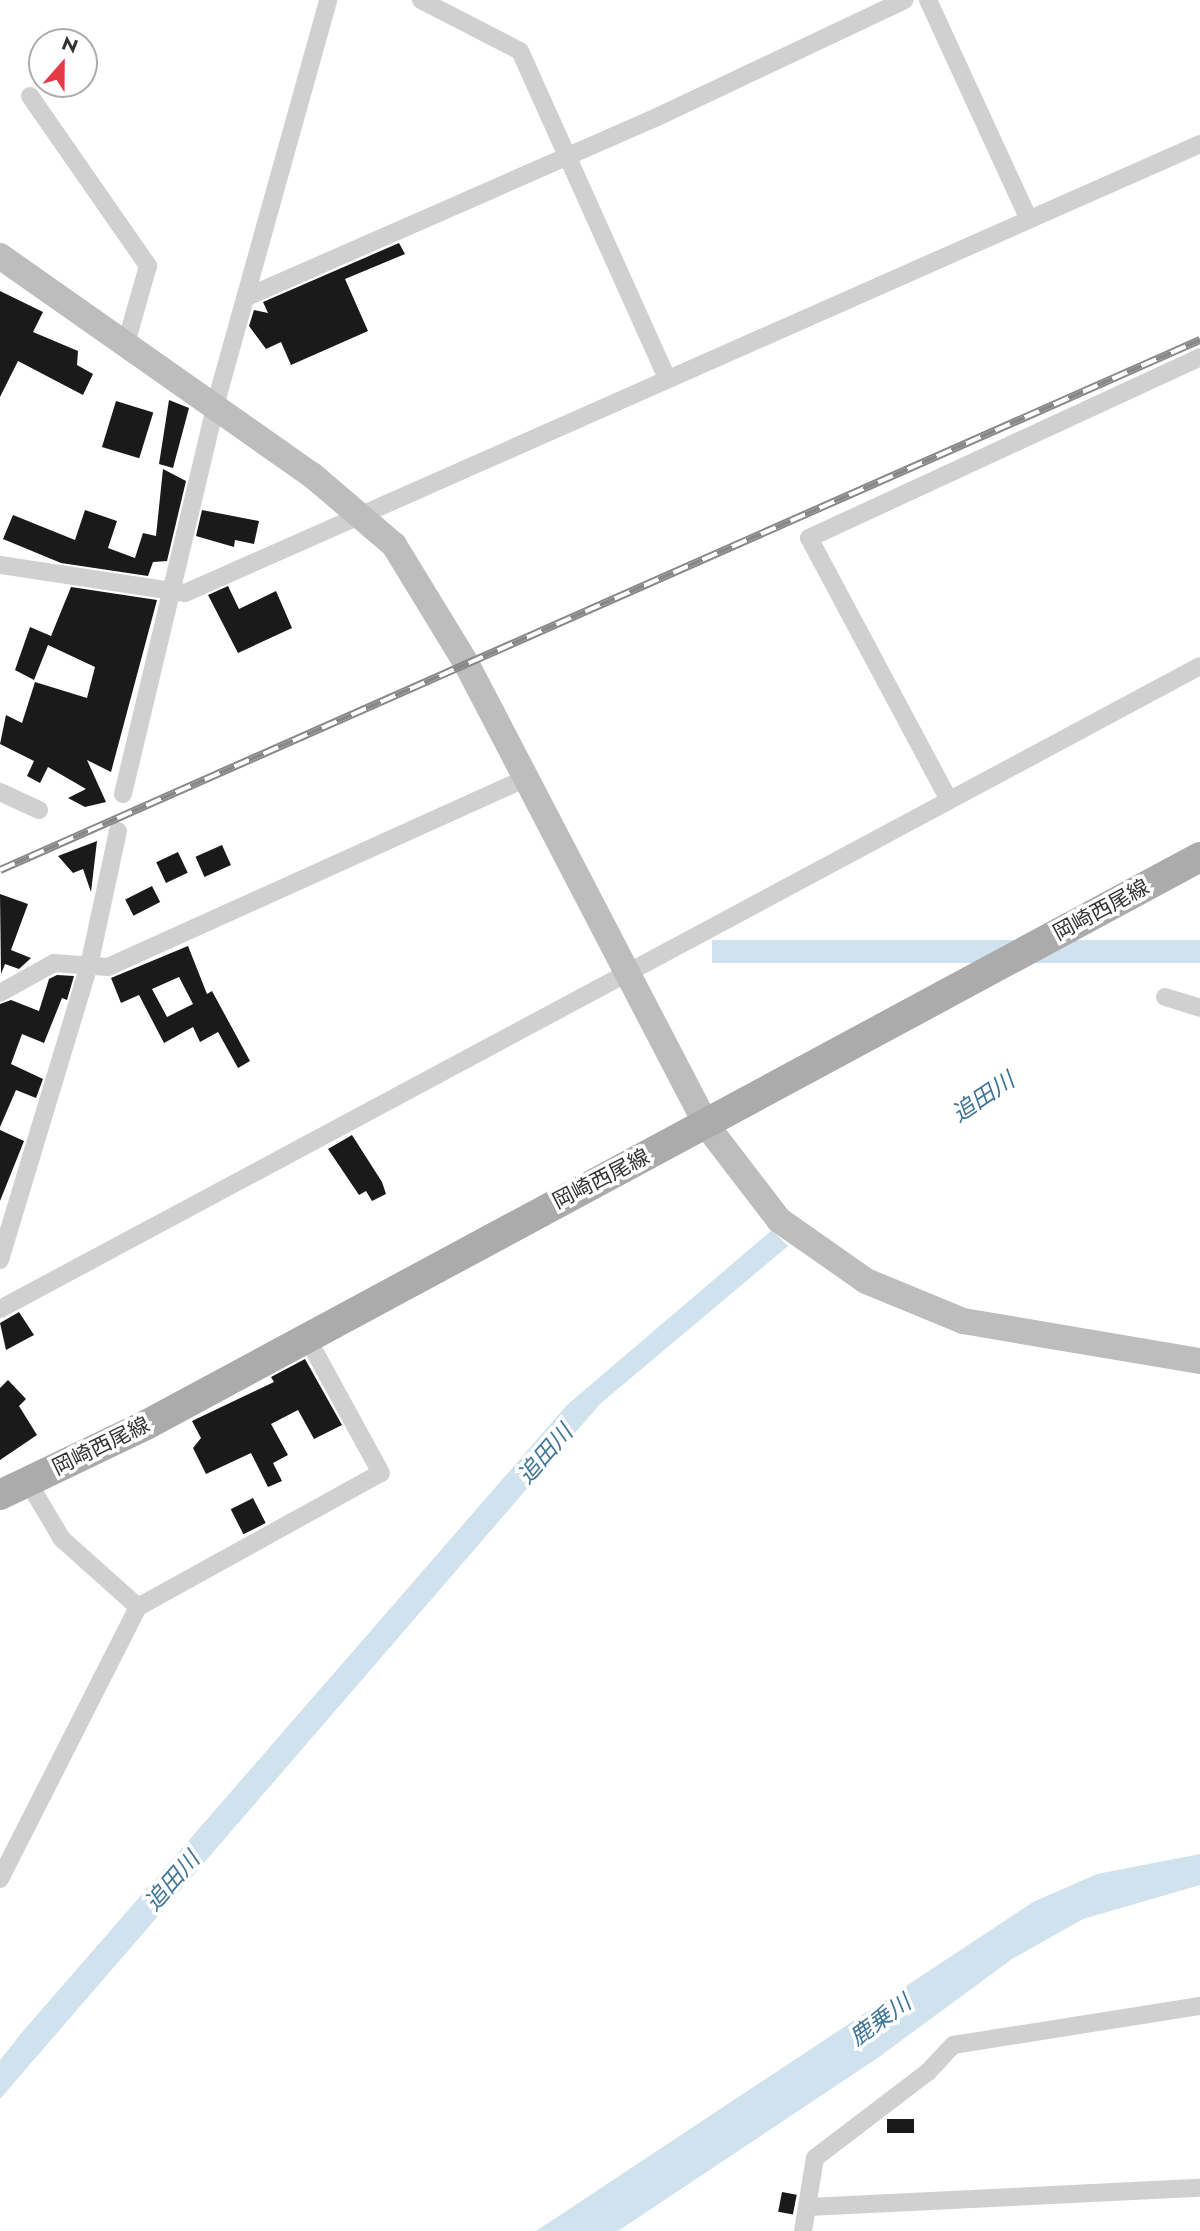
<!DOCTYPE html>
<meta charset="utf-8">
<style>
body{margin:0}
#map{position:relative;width:1200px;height:2231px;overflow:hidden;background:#fff;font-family:Jost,"Noto Sans JP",sans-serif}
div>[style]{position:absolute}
.water>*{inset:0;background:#cfe2ee;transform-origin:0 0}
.building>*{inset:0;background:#1a1a1a;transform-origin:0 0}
.street>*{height:18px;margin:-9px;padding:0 9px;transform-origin:9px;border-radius:9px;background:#d0d0d0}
.secondary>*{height:26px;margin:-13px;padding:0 13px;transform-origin:13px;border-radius:13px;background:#bdbdbd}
.primary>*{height:30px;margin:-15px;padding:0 15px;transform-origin:15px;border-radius:15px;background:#ababab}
.rail>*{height:8px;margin-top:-4px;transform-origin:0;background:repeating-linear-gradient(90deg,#fff 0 16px,#888 0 32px);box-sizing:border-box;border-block:2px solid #888}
span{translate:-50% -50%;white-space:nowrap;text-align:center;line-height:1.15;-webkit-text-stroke:7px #fff;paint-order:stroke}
.street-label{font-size:21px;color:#333}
.water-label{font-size:23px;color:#3f7597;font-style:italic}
.north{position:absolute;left:28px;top:28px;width:70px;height:70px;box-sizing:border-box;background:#fff;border:2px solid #adadad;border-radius:50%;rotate:21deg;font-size:19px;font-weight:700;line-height:28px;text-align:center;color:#333}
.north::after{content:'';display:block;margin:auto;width:24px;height:32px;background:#e63946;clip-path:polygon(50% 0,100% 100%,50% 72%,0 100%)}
</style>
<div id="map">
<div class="water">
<div style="left:1200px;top:940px;width:23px;height:488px;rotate:90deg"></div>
<div style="clip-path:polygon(772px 1230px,788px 1246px,600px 1404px,0 2099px,0 2060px,24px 2030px,567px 1405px)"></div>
<div style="clip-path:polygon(1200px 1854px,1200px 1885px,1083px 1919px,1012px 1959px,879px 2057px,618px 2231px,536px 2231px,1033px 1902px,1097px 1874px)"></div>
</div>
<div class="building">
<div style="clip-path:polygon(399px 243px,405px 254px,345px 279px,368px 331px,291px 365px,281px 342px,266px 349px,249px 326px,254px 310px,268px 313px,263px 302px)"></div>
<div style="clip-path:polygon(0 291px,43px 312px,33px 332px,78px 351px,77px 365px,93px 374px,83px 395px,18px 361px,0 397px)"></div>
<div style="clip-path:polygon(169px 400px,189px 408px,173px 468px,159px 464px)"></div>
<div style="left:116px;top:401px;width:39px;height:48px;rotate:17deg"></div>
<div style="clip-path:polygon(163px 469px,186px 481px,167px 561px,153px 562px,148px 576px,61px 563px,3px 539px,13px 515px,75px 540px,85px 510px,117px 521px,108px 548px,135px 558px,143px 533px,156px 536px)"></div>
<div style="clip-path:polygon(202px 510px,259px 521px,254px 544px,235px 540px,234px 547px,196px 536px)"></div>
<div style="clip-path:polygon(228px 586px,239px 609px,276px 591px,292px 628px,238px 653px,208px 595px)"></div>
<div style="clip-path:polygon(71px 587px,157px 600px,111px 772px,87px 760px,106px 802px,85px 807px,68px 798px,86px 789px,48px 767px,40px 783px,27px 776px,34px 761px,0 744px,6px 715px,22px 723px,35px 682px,87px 698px,95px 667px,48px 645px,34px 680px,15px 670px,30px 627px,51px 636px)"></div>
<div style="clip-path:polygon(97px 841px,91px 892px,83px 869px,73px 873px,58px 856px)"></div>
<div style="left:222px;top:845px;width:22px;height:29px;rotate:66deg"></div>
<div style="left:178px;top:852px;width:23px;height:24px;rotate:65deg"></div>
<div style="left:152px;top:886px;width:18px;height:30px;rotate:63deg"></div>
<div style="clip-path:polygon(0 894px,28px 904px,11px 950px,31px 958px,19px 969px,5px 964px,1px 974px)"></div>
<div style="clip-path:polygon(evenodd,188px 946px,207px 994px,212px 991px,250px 1061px,238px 1068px,218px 1032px,200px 1042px,193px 1027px,164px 1043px,139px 995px,121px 1003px,111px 978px,188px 946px,179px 977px,193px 1004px,167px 1017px,152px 989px,179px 977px)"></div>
<div style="clip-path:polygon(57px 975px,74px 976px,67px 1000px,62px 998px,44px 1043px,22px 1034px,11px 1064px,43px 1079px,36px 1098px,16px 1090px,0 1127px,0 1004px,11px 1000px,39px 1011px,49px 979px)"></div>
<div style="clip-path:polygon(0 1130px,24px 1141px,0 1201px)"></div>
<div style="clip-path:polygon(352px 1135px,382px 1182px,386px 1194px,372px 1201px,366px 1191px,359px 1195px,328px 1149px)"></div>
<div style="clip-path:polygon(19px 1312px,34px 1335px,6px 1350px,0 1323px)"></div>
<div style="clip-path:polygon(305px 1359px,342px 1425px,314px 1439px,298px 1410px,271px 1424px,288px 1455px,273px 1463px,282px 1481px,268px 1487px,251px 1453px,206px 1474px,193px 1448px,201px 1438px,192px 1421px,274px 1382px,271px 1377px)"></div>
<div style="clip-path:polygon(8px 1380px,26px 1399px,19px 1406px,37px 1435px,0 1460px,0 1388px)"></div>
<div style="left:253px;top:1498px;width:28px;height:25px;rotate:63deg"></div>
<div style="left:914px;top:2119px;width:14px;height:27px;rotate:90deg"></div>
<div style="left:782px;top:2192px;width:15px;height:20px;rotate:11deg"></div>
</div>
<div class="street">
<div style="left:421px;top:0;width:111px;rotate:27.3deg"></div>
<div style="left:520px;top:51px;width:359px;rotate:65.8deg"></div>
<div style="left:928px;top:0;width:239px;rotate:65.3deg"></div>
<div style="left:30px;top:96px;width:207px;rotate:55.2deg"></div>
<div style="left:148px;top:266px;width:80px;rotate:105.9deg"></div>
<div style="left:247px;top:297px;width:446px;rotate:-23.7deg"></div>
<div style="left:655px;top:118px;width:276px;rotate:-25.3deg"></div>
<div style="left:0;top:565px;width:187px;rotate:8.6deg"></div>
<div style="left:185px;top:593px;width:1110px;rotate:-23.86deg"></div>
<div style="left:0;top:792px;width:43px;rotate:24.8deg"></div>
<div style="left:123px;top:794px;width:410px;rotate:-76.6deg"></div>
<div style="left:218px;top:395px;width:410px;rotate:-74.4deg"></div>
<div style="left:949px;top:800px;width:297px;rotate:-118.1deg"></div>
<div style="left:809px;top:538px;width:431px;rotate:-24.8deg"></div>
<div style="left:0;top:993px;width:62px;rotate:-29.1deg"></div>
<div style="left:54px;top:963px;width:54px;rotate:4.2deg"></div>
<div style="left:108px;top:967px;width:457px;rotate:-24.3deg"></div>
<div style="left:1165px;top:997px;width:37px;rotate:17deg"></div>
<div style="left:0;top:1260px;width:307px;rotate:-73.2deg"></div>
<div style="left:89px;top:966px;width:138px;rotate:-77.9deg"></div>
<div style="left:0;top:1309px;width:1361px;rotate:-28.18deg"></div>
<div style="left:28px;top:1482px;width:66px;rotate:59.2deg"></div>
<div style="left:62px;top:1539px;width:102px;rotate:41.8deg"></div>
<div style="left:0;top:1879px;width:305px;rotate:-63.1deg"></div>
<div style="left:138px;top:1607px;width:277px;rotate:-28.9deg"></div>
<div style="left:381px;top:1473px;width:154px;rotate:-118.7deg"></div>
<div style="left:808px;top:2207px;width:392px;rotate:-2.8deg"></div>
<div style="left:803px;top:2231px;width:74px;rotate:-80.7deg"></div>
<div style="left:815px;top:2158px;width:142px;rotate:-37.3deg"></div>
<div style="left:928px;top:2072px;width:37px;rotate:-47deg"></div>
<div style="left:953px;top:2045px;width:250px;rotate:-9deg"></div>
</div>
<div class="secondary">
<div style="left:0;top:256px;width:381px;rotate:35.1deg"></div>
<div style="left:312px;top:475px;width:108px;rotate:40.5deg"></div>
<div style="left:394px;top:545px;width:138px;rotate:58.6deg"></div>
<div style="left:466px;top:663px;width:522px;rotate:62.5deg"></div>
<div style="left:707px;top:1126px;width:118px;rotate:52.5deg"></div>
<div style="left:779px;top:1220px;width:106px;rotate:35deg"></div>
<div style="left:866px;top:1281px;width:105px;rotate:22.4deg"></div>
<div style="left:963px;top:1321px;width:240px;rotate:9.6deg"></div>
</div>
<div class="primary">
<div style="left:0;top:1495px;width:162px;rotate:-25.6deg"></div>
<div style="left:146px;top:1425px;width:1197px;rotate:-28.32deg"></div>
</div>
<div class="rail">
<div style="left:0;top:870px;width:1312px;rotate:-23.83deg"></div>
</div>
<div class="street-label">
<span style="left:1101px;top:910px;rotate:-28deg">岡崎西尾線</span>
<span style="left:601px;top:1179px;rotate:-27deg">岡崎西尾線</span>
<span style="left:101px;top:1446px;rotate:-26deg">岡崎西尾線</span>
</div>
<div class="water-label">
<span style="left:983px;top:1097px;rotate:-34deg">追田川</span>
<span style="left:545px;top:1454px;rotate:-49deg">追田川</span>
<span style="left:172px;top:1881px;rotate:-49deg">追田川</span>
<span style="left:880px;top:2020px;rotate:-36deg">鹿乗川</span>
</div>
<div class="north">N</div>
</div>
